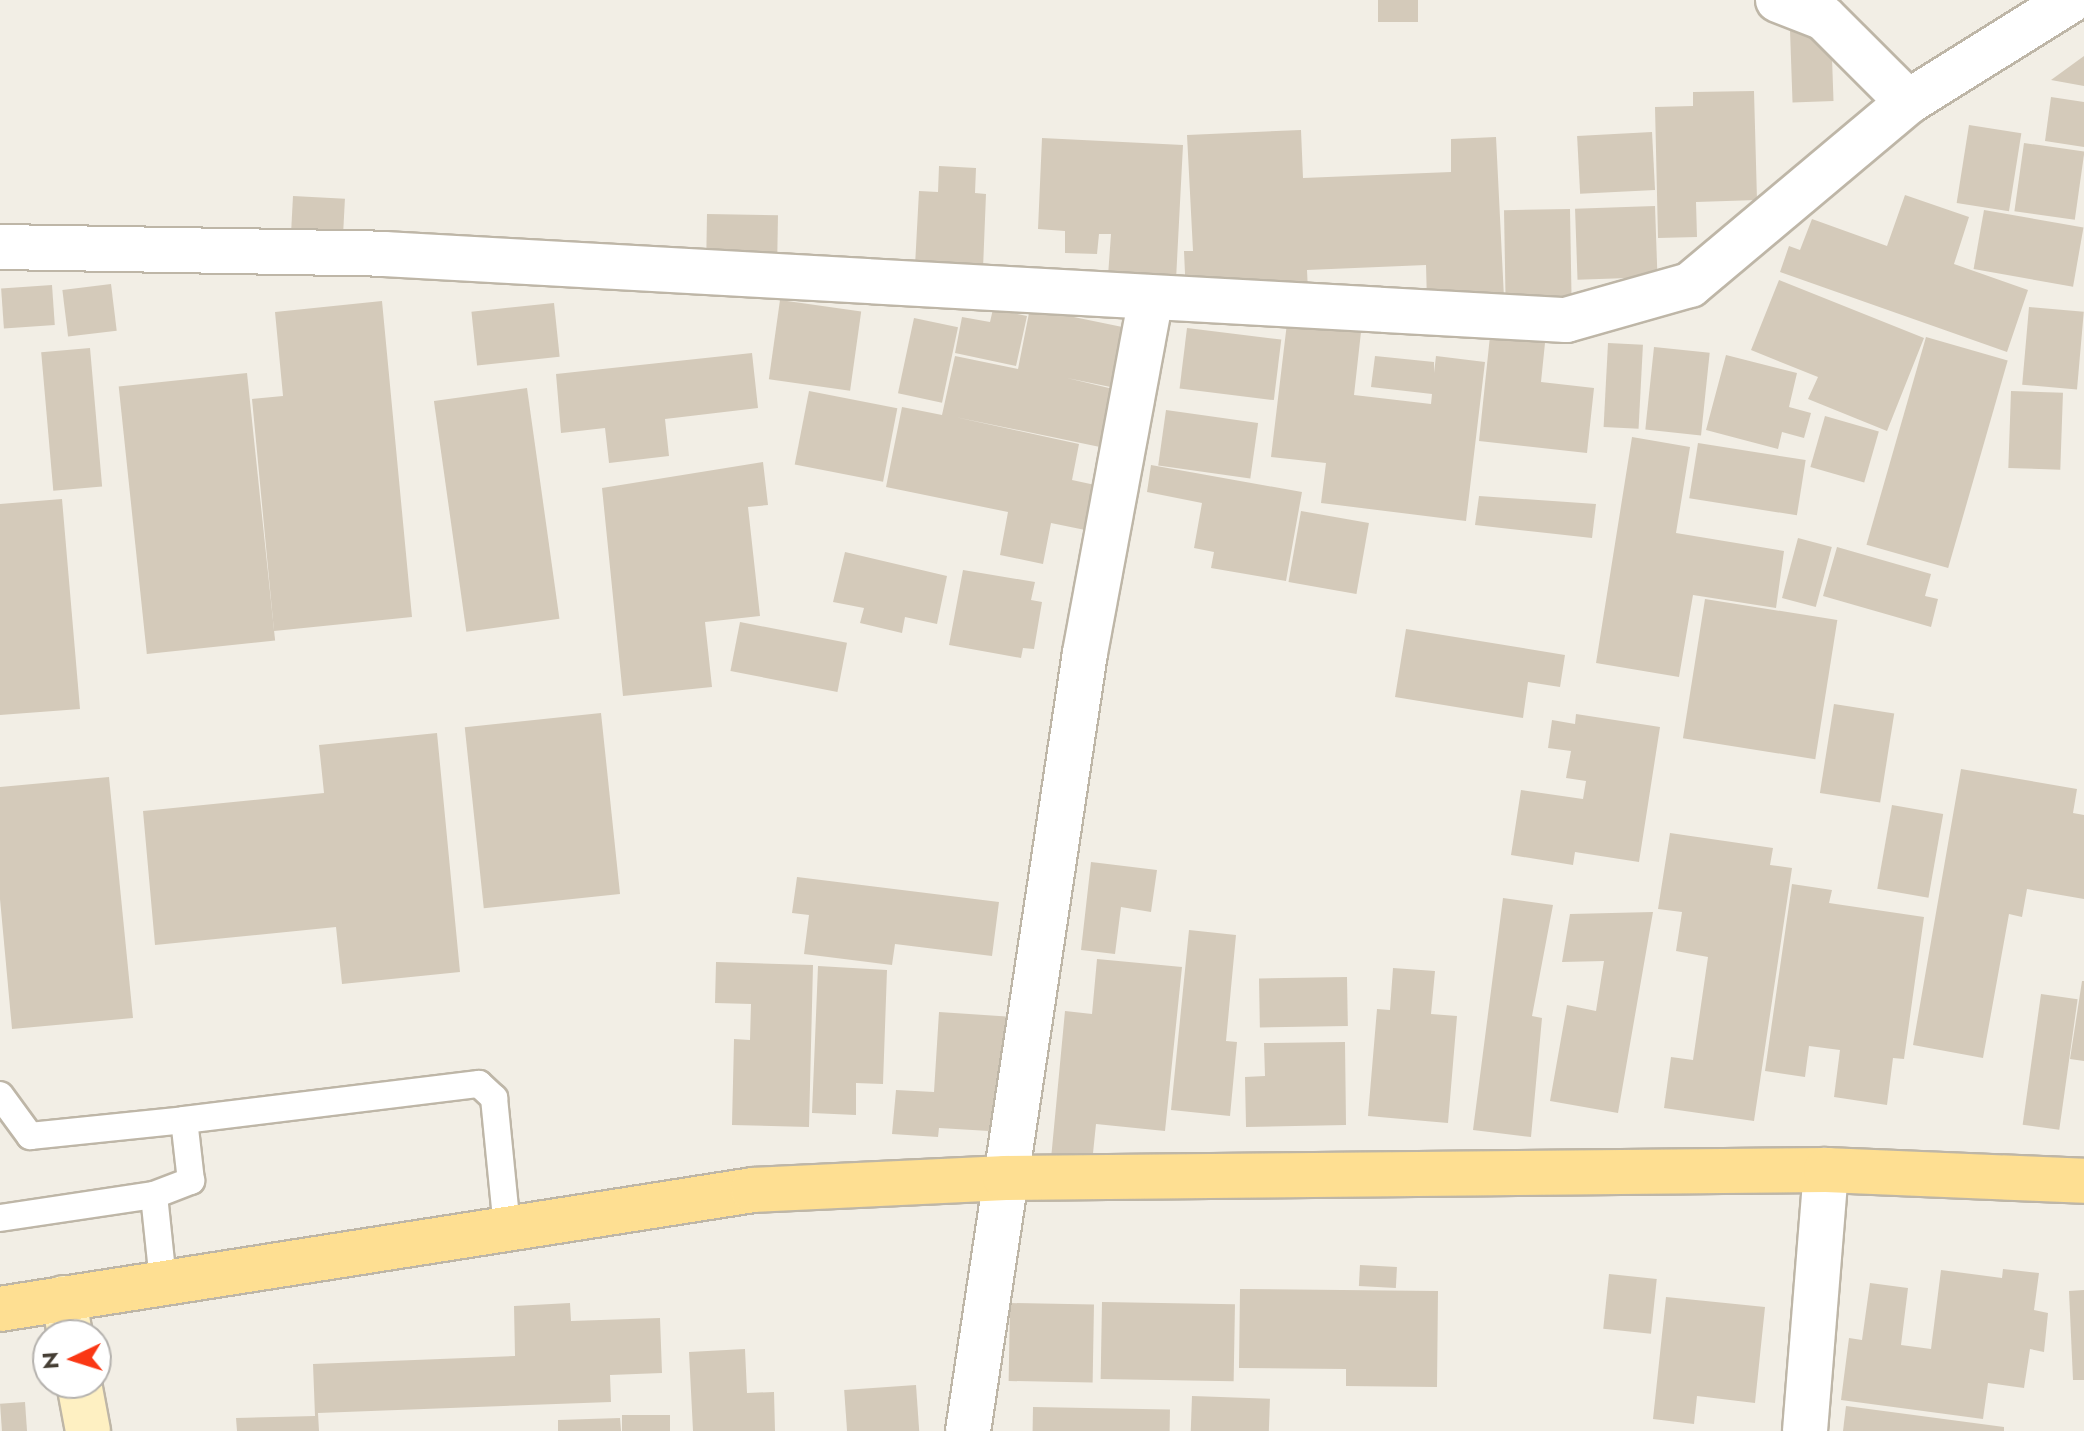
<!DOCTYPE html>
<style>
body{margin:0}
#map{position:relative;width:2084px;height:1431px;overflow:hidden;background:#f2eee5;font-family:Jost,sans-serif}
div>[style]{position:absolute}
.building>*{inset:0;background:#d4caba;transform-origin:0 0}
.roads{filter:drop-shadow(2px 0 #beb6a7) drop-shadow(-2px 0 #beb6a7) drop-shadow(0 2px #beb6a7) drop-shadow(0 -2px #beb6a7)}
.lane>*{height:26px;margin:-13px;padding:0 13px;transform-origin:13px;border-radius:13px;background:#fff}
.street>*{height:44px;margin:-22px;padding:0 22px;transform-origin:22px;border-radius:22px;background:#fff}
.secondary>*{height:44px;margin:-22px;padding:0 22px;transform-origin:22px;border-radius:22px;background:#fef0c2}
.primary>*{height:44px;margin:-22px;padding:0 22px;transform-origin:22px;border-radius:22px;background:#fedf92}
span{translate:-50% -50%;white-space:nowrap;text-align:center;line-height:1.15;-webkit-text-stroke:6px #fff;paint-order:stroke}
.north{position:absolute;left:32px;top:1319px;width:80px;height:80px;box-sizing:border-box;background:#fff;border:2px solid #b5b2ae;border-radius:50%;rotate:266deg;font-size:22px;font-weight:700;line-height:32px;text-align:center;color:#453e34}
.north::after{content:'';display:block;margin:auto;width:28px;height:36px;background:#fa3714;clip-path:polygon(50% 0,100% 100%,50% 72%,0 100%)}
</style>
<div id="map">
<div class="building">
<div style="left:1378px;top:0;width:40px;height:22px"></div>
<div style="left:1831px;top:29px;width:72px;height:41px;rotate:88deg"></div>
<div style="clip-path:polygon(2084px 56px,2084px 86px,2051px 80px)"></div>
<div style="clip-path:polygon(1754px 91px,1757px 200px,1696px 202px,1697px 237px,1658px 238px,1655px 107px,1693px 106px,1693px 92px)"></div>
<div style="clip-path:polygon(2051px 97px,2084px 102px,2084px 147px,2045px 141px)"></div>
<div style="left:1969px;top:125px;width:53px;height:79px;rotate:9deg"></div>
<div style="clip-path:polygon(1301px 130px,1303px 178px,1451px 172px,1451px 139px,1496px 137px,1504px 298px,1427px 302px,1426px 265px,1307px 270px,1308px 291px,1186px 296px,1184px 251px,1193px 251px,1187px 135px)"></div>
<div style="left:1652px;top:132px;width:58px;height:75px;rotate:87deg"></div>
<div style="clip-path:polygon(1042px 138px,1183px 145px,1176px 280px,1108px 276px,1111px 234px,1099px 234px,1097px 254px,1065px 253px,1065px 231px,1038px 229px)"></div>
<div style="left:2024px;top:143px;width:61px;height:69px;rotate:8deg"></div>
<div style="clip-path:polygon(939px 166px,976px 168px,975px 193px,986px 194px,983px 269px,915px 266px,919px 191px,938px 192px)"></div>
<div style="clip-path:polygon(1905px 195px,1969px 217px,1954px 264px,2028px 290px,2007px 352px,1780px 272px,1789px 246px,1800px 250px,1812px 219px,1887px 246px)"></div>
<div style="left:293px;top:196px;width:52px;height:52px;rotate:3deg"></div>
<div style="left:1655px;top:206px;width:71px;height:80px;rotate:88deg"></div>
<div style="left:1570px;top:209px;width:91px;height:66px;rotate:89deg"></div>
<div style="left:1984px;top:210px;width:101px;height:60px;rotate:10deg"></div>
<div style="left:707px;top:214px;width:71px;height:51px;rotate:1deg"></div>
<div style="clip-path:polygon(1779px 280px,1924px 338px,1887px 431px,1808px 399px,1818px 377px,1751px 350px)"></div>
<div style="left:111px;top:284px;width:47px;height:49px;rotate:83deg"></div>
<div style="left:52px;top:285px;width:40px;height:51px;rotate:86deg"></div>
<div style="left:780px;top:300px;width:82px;height:80px;rotate:8deg"></div>
<div style="clip-path:polygon(382px 301px,412px 617px,274px 631px,252px 399px,283px 396px,275px 312px)"></div>
<div style="left:554px;top:303px;width:54px;height:83px;rotate:84deg"></div>
<div style="left:2029px;top:307px;width:55px;height:78px;rotate:5deg"></div>
<div style="clip-path:polygon(1030px 308px,1137px 330px,1125px 390px,1067px 378px,1130px 393px,1124px 424px,1105px 420px,1100px 447px,955px 417px,1079px 444px,1072px 480px,1109px 488px,1100px 533px,1051px 523px,1043px 564px,1000px 555px,1008px 512px,886px 487px,902px 407px,942px 415px,955px 356px,1018px 369px)"></div>
<div style="clip-path:polygon(993px 309px,1027px 316px,1016px 366px,955px 353px,962px 317px,990px 322px)"></div>
<div style="left:914px;top:318px;width:45px;height:77px;rotate:12deg"></div>
<div style="clip-path:polygon(1287px 323px,1361px 332px,1354px 395px,1431px 404px,1432px 394px,1371px 387px,1375px 356px,1434px 362px,1434px 373px,1436px 356px,1485px 362px,1466px 521px,1321px 503px,1326px 463px,1271px 457px)"></div>
<div style="left:1187px;top:328px;width:95px;height:61px;rotate:7deg"></div>
<div style="clip-path:polygon(1490px 336px,1545px 343px,1541px 382px,1594px 388px,1587px 453px,1479px 441px)"></div>
<div style="left:1926px;top:337px;width:85px;height:216px;rotate:16deg"></div>
<div style="left:1608px;top:343px;width:35px;height:84px;rotate:3deg"></div>
<div style="left:1654px;top:347px;width:56px;height:83px;rotate:6deg"></div>
<div style="left:90px;top:348px;width:139px;height:49px;rotate:85deg"></div>
<div style="clip-path:polygon(752px 353px,758px 408px,665px 419px,669px 456px,609px 463px,605px 428px,561px 433px,556px 374px)"></div>
<div style="clip-path:polygon(1726px 355px,1797px 373px,1789px 407px,1811px 413px,1804px 438px,1782px 432px,1778px 449px,1706px 430px)"></div>
<div style="left:247px;top:373px;width:269px;height:129px;rotate:84deg"></div>
<div style="left:527px;top:388px;width:233px;height:94px;rotate:82deg"></div>
<div style="left:809px;top:391px;width:90px;height:75px;rotate:11deg"></div>
<div style="left:2011px;top:391px;width:52px;height:77px;rotate:2deg"></div>
<div style="left:1166px;top:410px;width:93px;height:56px;rotate:8deg"></div>
<div style="left:1825px;top:416px;width:56px;height:53px;rotate:16deg"></div>
<div style="clip-path:polygon(1632px 437px,1690px 447px,1676px 533px,1784px 551px,1776px 608px,1693px 595px,1679px 677px,1596px 663px)"></div>
<div style="left:1698px;top:443px;width:109px;height:56px;rotate:9deg"></div>
<div style="clip-path:polygon(763px 462px,768px 505px,748px 507px,760px 616px,705px 622px,712px 687px,623px 696px,602px 488px)"></div>
<div style="clip-path:polygon(1151px 465px,1302px 492px,1286px 581px,1211px 568px,1214px 552px,1194px 548px,1202px 503px,1147px 492px)"></div>
<div style="clip-path:polygon(1479px 496px,1596px 504px,1592px 538px,1475px 525px)"></div>
<div style="clip-path:polygon(62px 499px,80px 709px,0 715px,0 504px)"></div>
<div style="left:1301px;top:511px;width:69px;height:72px;rotate:10deg"></div>
<div style="left:1798px;top:538px;width:35px;height:62px;rotate:15deg"></div>
<div style="clip-path:polygon(1837px 547px,1931px 574px,1925px 596px,1938px 599px,1931px 627px,1823px 596px)"></div>
<div style="clip-path:polygon(845px 552px,947px 576px,937px 624px,905px 617px,902px 633px,860px 623px,864px 608px,833px 602px)"></div>
<div style="clip-path:polygon(963px 570px,1035px 582px,1031px 600px,1042px 602px,1034px 649px,1023px 648px,1021px 658px,949px 645px)"></div>
<div style="left:1705px;top:599px;width:134px;height:141px;rotate:9deg"></div>
<div style="left:740px;top:622px;width:109px;height:50px;rotate:11deg"></div>
<div style="clip-path:polygon(1406px 629px,1565px 655px,1560px 687px,1528px 682px,1523px 718px,1395px 697px)"></div>
<div style="left:1834px;top:704px;width:61px;height:90px;rotate:9deg"></div>
<div style="left:601px;top:713px;width:182px;height:137px;rotate:84deg"></div>
<div style="clip-path:polygon(1576px 714px,1660px 727px,1639px 862px,1575px 852px,1573px 865px,1511px 855px,1521px 790px,1583px 799px,1586px 781px,1566px 778px,1571px 751px,1548px 748px,1552px 720px,1575px 724px)"></div>
<div style="clip-path:polygon(437px 733px,460px 972px,342px 984px,336px 927px,155px 945px,143px 811px,324px 793px,319px 745px)"></div>
<div style="clip-path:polygon(1961px 769px,2077px 789px,2073px 813px,2084px 815px,2084px 899px,2027px 889px,2022px 917px,2009px 914px,1983px 1058px,1913px 1045px)"></div>
<div style="clip-path:polygon(109px 777px,133px 1018px,12px 1029px,0 899px,0 787px)"></div>
<div style="left:1892px;top:805px;width:52px;height:85px;rotate:10deg"></div>
<div style="clip-path:polygon(1670px 833px,1773px 848px,1770px 865px,1792px 868px,1754px 1121px,1664px 1108px,1671px 1057px,1693px 1060px,1708px 957px,1676px 951px,1682px 912px,1658px 909px)"></div>
<div style="clip-path:polygon(1091px 862px,1157px 870px,1151px 912px,1121px 907px,1115px 954px,1081px 950px)"></div>
<div style="clip-path:polygon(797px 877px,999px 902px,992px 956px,895px 944px,892px 965px,804px 954px,809px 915px,792px 913px)"></div>
<div style="clip-path:polygon(1792px 884px,1832px 890px,1829px 903px,1924px 917px,1904px 1059px,1893px 1058px,1887px 1105px,1834px 1097px,1840px 1050px,1809px 1046px,1805px 1077px,1765px 1071px)"></div>
<div style="clip-path:polygon(1503px 898px,1553px 905px,1532px 1016px,1542px 1018px,1531px 1137px,1473px 1130px)"></div>
<div style="clip-path:polygon(1653px 912px,1618px 1113px,1550px 1101px,1567px 1005px,1596px 1011px,1604px 961px,1562px 962px,1570px 914px)"></div>
<div style="clip-path:polygon(1189px 930px,1236px 935px,1226px 1041px,1237px 1042px,1230px 1116px,1171px 1110px)"></div>
<div style="clip-path:polygon(1097px 959px,1182px 967px,1165px 1131px,1096px 1124px,1092px 1163px,1051px 1159px,1065px 1011px,1092px 1014px)"></div>
<div style="clip-path:polygon(716px 962px,813px 965px,809px 1127px,732px 1125px,734px 1039px,750px 1040px,751px 1004px,715px 1003px)"></div>
<div style="clip-path:polygon(818px 966px,887px 970px,883px 1084px,856px 1083px,856px 1115px,812px 1113px)"></div>
<div style="clip-path:polygon(1393px 968px,1435px 971px,1431px 1014px,1457px 1016px,1448px 1123px,1368px 1116px,1377px 1009px,1390px 1010px)"></div>
<div style="left:1347px;top:977px;width:49px;height:88px;rotate:89deg"></div>
<div style="clip-path:polygon(2082px 981px,2084px 981px,2084px 1061px,2070px 1059px)"></div>
<div style="left:2041px;top:994px;width:37px;height:132px;rotate:8deg"></div>
<div style="clip-path:polygon(939px 1012px,1014px 1017px,1006px 1132px,939px 1128px,938px 1137px,892px 1134px,896px 1090px,934px 1092px)"></div>
<div style="clip-path:polygon(1345px 1042px,1346px 1125px,1246px 1127px,1245px 1077px,1265px 1076px,1264px 1043px)"></div>
<div style="left:1360px;top:1265px;width:37px;height:21px;rotate:3deg"></div>
<div style="clip-path:polygon(2003px 1269px,2039px 1273px,2034px 1310px,2048px 1313px,2044px 1352px,2030px 1349px,2024px 1388px,1988px 1383px,1983px 1419px,1841px 1400px,1849px 1338px,1862px 1340px,1870px 1283px,1908px 1288px,1901px 1345px,1931px 1349px,1941px 1270px,2002px 1278px)"></div>
<div style="left:1609px;top:1274px;width:48px;height:55px;rotate:6deg"></div>
<div style="clip-path:polygon(1240px 1289px,1438px 1291px,1437px 1387px,1346px 1386px,1346px 1369px,1239px 1368px)"></div>
<div style="clip-path:polygon(2084px 1290px,2084px 1380px,2073px 1380px,2069px 1291px)"></div>
<div style="clip-path:polygon(1666px 1297px,1765px 1307px,1755px 1403px,1697px 1396px,1694px 1424px,1653px 1419px)"></div>
<div style="left:1102px;top:1302px;width:133px;height:77px;rotate:1deg"></div>
<div style="clip-path:polygon(570px 1303px,571px 1321px,660px 1318px,662px 1373px,610px 1375px,611px 1402px,318px 1413px,319px 1431px,237px 1431px,236px 1418px,315px 1416px,313px 1364px,515px 1356px,514px 1306px)"></div>
<div style="left:1010px;top:1303px;width:84px;height:78px;rotate:1deg"></div>
<div style="clip-path:polygon(745px 1349px,747px 1393px,774px 1392px,775px 1431px,693px 1431px,689px 1352px)"></div>
<div style="left:916px;top:1385px;width:46px;height:72px;rotate:86deg"></div>
<div style="left:1192px;top:1396px;width:78px;height:35px;rotate:2deg"></div>
<div style="left:25px;top:1402px;width:29px;height:25px;rotate:86deg"></div>
<div style="clip-path:polygon(1846px 1406px,2004px 1427px,2004px 1431px,1843px 1431px)"></div>
<div style="left:1033px;top:1407px;width:137px;height:24px;rotate:1deg"></div>
<div style="left:670px;top:1415px;width:16px;height:48px;rotate:90deg"></div>
<div style="clip-path:polygon(620px 1418px,621px 1431px,558px 1431px,558px 1420px)"></div>
</div>
<div class="roads">
<div class="lane">
<div style="left:0;top:1095px;width:51px;rotate:53.8deg"></div>
<div style="left:30px;top:1136px;width:155px;rotate:-5.9deg"></div>
<div style="left:0;top:1218px;width:156px;rotate:-8.5deg"></div>
<div style="left:163px;top:1281px;width:86px;rotate:-96deg"></div>
<div style="left:154px;top:1195px;width:40px;rotate:-21deg"></div>
<div style="left:191px;top:1181px;width:61px;rotate:-96.5deg"></div>
<div style="left:184px;top:1120px;width:297px;rotate:-7deg"></div>
<div style="left:479px;top:1084px;width:21px;rotate:43deg"></div>
<div style="left:494px;top:1098px;width:131px;rotate:84.3deg"></div>
</div>
<div class="street">
<div style="left:1778px;top:0;width:49px;rotate:21.4deg"></div>
<div style="left:1824px;top:18px;width:119px;rotate:45deg"></div>
<div style="left:0;top:247px;width:384px;rotate:1deg"></div>
<div style="left:384px;top:254px;width:1184px;rotate:3.2deg"></div>
<div style="left:1566px;top:320px;width:129px;rotate:-15.8deg"></div>
<div style="left:1690px;top:285px;width:285px;rotate:-40deg"></div>
<div style="left:1908px;top:102px;width:192px;rotate:-32deg"></div>
<div style="left:968px;top:1431px;width:787px;rotate:-81.45deg"></div>
<div style="left:1085px;top:653px;width:361px;rotate:-79.5deg"></div>
<div style="left:1805px;top:1431px;width:262px;rotate:-85.4deg"></div>
</div>
<div class="secondary">
<div style="left:64px;top:1298px;width:37px;rotate:81deg"></div>
<div style="left:79px;top:1383px;width:49px;rotate:79.4deg"></div>
</div>
<div class="primary">
<div style="left:0;top:1309px;width:762px;rotate:-8.98deg"></div>
<div style="left:753px;top:1190px;width:252px;rotate:-2.7deg"></div>
<div style="left:1005px;top:1178px;width:821px;rotate:-0.56deg"></div>
<div style="left:1826px;top:1170px;width:258px;rotate:2.4deg"></div>
</div>
</div>
<div class="north">N</div>
</div>
